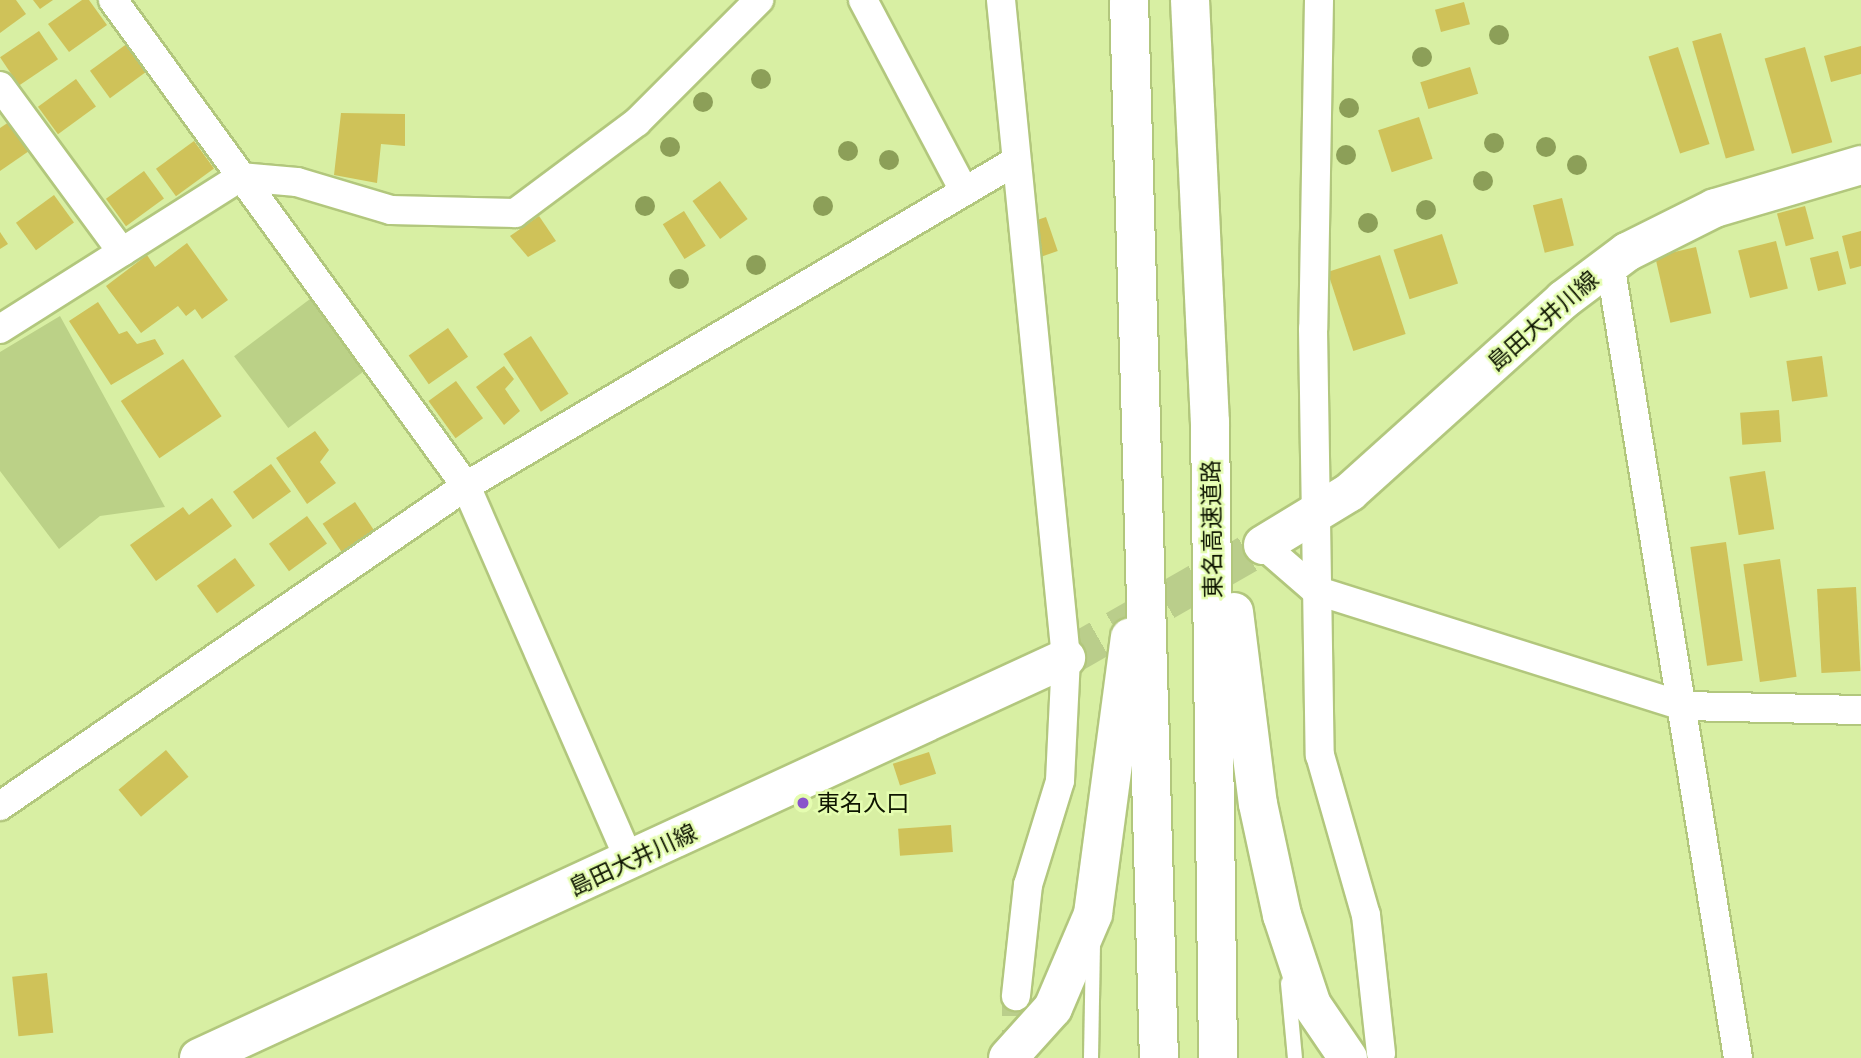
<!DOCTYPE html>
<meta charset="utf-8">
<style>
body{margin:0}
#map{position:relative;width:1861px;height:1058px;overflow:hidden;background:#d8efa3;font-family:Ubuntu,"Noto Sans JP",sans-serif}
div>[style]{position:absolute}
.green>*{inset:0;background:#bbd187;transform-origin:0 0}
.building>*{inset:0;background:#cfc259;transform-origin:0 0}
.minor-tunnel>*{height:28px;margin-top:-14px;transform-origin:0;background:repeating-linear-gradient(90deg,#bace8b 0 28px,transparent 0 42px)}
.secondary-tunnel>*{height:38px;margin-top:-19px;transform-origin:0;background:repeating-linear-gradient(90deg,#bace8b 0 38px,transparent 0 57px)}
.roads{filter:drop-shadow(2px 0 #b2c77d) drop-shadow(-2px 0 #b2c77d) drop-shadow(0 2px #b2c77d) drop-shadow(0 -2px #b2c77d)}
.service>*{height:14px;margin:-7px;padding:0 7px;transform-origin:7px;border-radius:7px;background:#fff}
.minor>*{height:28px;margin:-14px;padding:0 14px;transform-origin:14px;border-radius:14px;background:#fff}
.secondary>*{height:38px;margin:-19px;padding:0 19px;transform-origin:19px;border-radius:19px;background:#fff}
.motorway>*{height:38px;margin:-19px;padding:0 19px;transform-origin:19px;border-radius:19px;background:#fff}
.trees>*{width:20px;height:20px;margin:-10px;border-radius:50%;background:#8c9f58}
.dots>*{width:19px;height:19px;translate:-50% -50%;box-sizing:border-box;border:4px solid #e5fdb0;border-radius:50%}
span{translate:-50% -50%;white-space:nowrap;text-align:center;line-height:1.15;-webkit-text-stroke:5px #e5fdb0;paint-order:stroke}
.street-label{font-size:23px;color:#0e1500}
.poi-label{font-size:23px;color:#0e1500}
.left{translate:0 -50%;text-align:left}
</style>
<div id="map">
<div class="green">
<div style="left:310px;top:299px;width:90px;height:95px;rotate:53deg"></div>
<div style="clip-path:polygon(60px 316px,165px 507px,100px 516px,59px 549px,0 471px,0 352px)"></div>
</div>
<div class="building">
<div style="clip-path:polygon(0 0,16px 0,26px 14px,0 33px)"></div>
<div style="clip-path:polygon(33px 0,53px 0,40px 9px)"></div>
<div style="clip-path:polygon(82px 0,89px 0,107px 25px,69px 52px,48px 24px)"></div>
<div style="left:1464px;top:2px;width:23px;height:30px;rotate:75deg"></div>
<div style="left:39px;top:31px;width:34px;height:47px;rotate:56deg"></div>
<div style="left:1721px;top:33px;width:122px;height:30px;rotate:74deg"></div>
<div style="left:128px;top:43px;width:34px;height:47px;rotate:54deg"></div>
<div style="clip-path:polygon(1861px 46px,1861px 74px,1831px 82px,1824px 56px)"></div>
<div style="left:1678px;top:47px;width:102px;height:31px;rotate:72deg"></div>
<div style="left:1805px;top:47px;width:99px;height:42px;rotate:74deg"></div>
<div style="left:1470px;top:67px;width:28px;height:52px;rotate:73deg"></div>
<div style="left:76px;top:79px;width:34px;height:47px;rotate:54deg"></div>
<div style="clip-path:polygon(341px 113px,405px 114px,405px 146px,381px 144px,377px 183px,334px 175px)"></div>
<div style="left:1419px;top:117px;width:44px;height:43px;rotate:72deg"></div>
<div style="clip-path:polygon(9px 122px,29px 151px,0 171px,0 128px)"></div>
<div style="left:194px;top:141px;width:34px;height:47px;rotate:54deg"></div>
<div style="left:144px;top:171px;width:34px;height:47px;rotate:54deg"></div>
<div style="left:720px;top:181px;width:47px;height:34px;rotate:54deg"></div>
<div style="left:54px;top:195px;width:34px;height:47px;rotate:54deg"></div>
<div style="left:1562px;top:198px;width:49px;height:30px;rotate:76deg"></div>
<div style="left:1805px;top:206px;width:34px;height:29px;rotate:75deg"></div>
<div style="left:684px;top:211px;width:41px;height:25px;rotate:58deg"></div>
<div style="clip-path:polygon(539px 216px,556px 241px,528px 257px,510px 236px)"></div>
<div style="left:1046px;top:217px;width:36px;height:41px;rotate:71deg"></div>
<div style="clip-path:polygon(1861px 231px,1861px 266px,1850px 269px,1842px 236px)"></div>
<div style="clip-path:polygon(0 232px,8px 244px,0 249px)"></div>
<div style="left:1442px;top:234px;width:52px;height:51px;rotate:72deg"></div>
<div style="left:1776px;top:241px;width:49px;height:39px;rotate:76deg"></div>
<div style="clip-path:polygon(187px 243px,228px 300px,202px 319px,195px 309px,186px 316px,178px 306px,141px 333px,106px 286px,147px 255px,155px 267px)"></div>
<div style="left:1696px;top:247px;width:68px;height:42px;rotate:77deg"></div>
<div style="left:1838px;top:251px;width:34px;height:29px;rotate:76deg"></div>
<div style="left:1380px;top:255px;width:83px;height:55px;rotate:72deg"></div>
<div style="clip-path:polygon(98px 302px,119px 334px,127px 331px,137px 344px,155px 339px,164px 354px,111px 385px,69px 321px)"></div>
<div style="left:448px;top:328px;width:35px;height:48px;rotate:55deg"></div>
<div style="left:531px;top:336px;width:69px;height:33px;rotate:57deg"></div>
<div style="left:1822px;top:356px;width:41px;height:36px;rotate:82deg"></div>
<div style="left:183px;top:359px;width:69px;height:75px;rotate:56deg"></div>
<div style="clip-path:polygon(504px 366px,514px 379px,505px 389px,520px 411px,504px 425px,476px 387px)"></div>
<div style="left:456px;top:381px;width:46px;height:34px;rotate:54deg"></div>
<div style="left:1779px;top:410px;width:32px;height:39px;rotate:86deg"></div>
<div style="clip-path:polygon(315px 431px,329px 450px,320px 462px,336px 483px,307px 504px,276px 458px)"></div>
<div style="left:271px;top:464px;width:34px;height:47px;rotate:54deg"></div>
<div style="left:1765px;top:471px;width:59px;height:36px;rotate:81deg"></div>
<div style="clip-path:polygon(212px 498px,232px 526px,156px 581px,130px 545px,183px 507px,189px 515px)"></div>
<div style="left:355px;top:502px;width:34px;height:39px;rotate:56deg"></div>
<div style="left:307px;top:516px;width:34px;height:47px;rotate:54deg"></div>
<div style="left:1726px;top:542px;width:120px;height:36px;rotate:82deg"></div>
<div style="left:235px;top:558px;width:34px;height:47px;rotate:54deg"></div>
<div style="left:1780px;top:559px;width:119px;height:37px;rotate:82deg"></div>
<div style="left:1856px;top:587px;width:84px;height:39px;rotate:87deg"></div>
<div style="left:166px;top:750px;width:35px;height:62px;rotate:50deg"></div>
<div style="left:929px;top:752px;width:23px;height:38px;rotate:72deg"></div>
<div style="left:951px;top:825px;width:27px;height:53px;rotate:86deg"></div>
<div style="left:47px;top:973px;width:60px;height:35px;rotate:84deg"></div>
</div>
<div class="minor-tunnel">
<div style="left:1016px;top:1058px;width:62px;rotate:-90deg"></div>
</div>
<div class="secondary-tunnel">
<div style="left:1066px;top:658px;width:227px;rotate:-29.8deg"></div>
</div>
<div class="roads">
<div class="service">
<div style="left:1288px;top:983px;width:75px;rotate:84.7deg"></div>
<div style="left:1091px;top:1058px;width:111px;rotate:-89deg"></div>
</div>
<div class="minor">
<div style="left:113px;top:0;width:601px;rotate:54.01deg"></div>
<div style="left:466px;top:486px;width:410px;rotate:66.4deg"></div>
<div style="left:863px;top:0;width:216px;rotate:62.1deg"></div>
<div style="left:1001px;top:0;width:661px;rotate:84.36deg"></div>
<div style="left:1066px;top:658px;width:123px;rotate:92.8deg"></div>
<div style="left:1060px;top:781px;width:109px;rotate:107.1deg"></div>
<div style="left:1028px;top:885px;width:112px;rotate:96.2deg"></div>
<div style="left:1319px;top:0;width:329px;rotate:91deg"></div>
<div style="left:1313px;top:329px;width:426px;rotate:89.1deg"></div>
<div style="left:1320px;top:755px;width:166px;rotate:74deg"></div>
<div style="left:1366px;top:915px;width:139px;rotate:83.8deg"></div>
<div style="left:0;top:86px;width:206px;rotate:53.7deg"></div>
<div style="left:1610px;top:263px;width:805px;rotate:80.85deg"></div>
<div style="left:0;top:329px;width:284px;rotate:-32.3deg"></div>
<div style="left:240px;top:177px;width:57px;rotate:5deg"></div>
<div style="left:297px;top:182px;width:98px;rotate:16.6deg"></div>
<div style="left:391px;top:210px;width:124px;rotate:1.4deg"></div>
<div style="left:515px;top:213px;width:152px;rotate:-36.7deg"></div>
<div style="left:637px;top:122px;width:173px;rotate:-45deg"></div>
<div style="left:1263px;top:545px;width:69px;rotate:40.9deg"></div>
<div style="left:1315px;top:590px;width:387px;rotate:17.5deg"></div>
<div style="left:1684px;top:706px;width:177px;rotate:1.3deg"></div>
<div style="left:0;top:806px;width:565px;rotate:-34.48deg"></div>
<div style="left:466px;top:486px;width:639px;rotate:-30.58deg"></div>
</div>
<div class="secondary">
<div style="left:1263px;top:545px;width:102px;rotate:-31.3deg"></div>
<div style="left:1350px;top:492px;width:287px;rotate:-42deg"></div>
<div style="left:1563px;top:300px;width:80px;rotate:-36.9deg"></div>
<div style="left:1627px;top:252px;width:98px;rotate:-26.6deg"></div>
<div style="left:1715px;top:208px;width:152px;rotate:-16.4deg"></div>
<div style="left:199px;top:1058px;width:955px;rotate:-24.77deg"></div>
</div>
<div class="motorway">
<div style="left:1129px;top:0;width:1058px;rotate:88.38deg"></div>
<div style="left:1190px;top:0;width:422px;rotate:87.3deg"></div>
<div style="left:1210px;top:422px;width:636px;rotate:89.28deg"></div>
<div style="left:1234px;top:612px;width:193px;rotate:82.9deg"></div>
<div style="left:1258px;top:804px;width:114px;rotate:77.8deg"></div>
<div style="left:1282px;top:915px;width:95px;rotate:71.6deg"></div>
<div style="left:1312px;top:1005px;width:64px;rotate:55.8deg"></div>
<div style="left:1008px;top:1058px;width:67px;rotate:-48deg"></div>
<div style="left:1053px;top:1008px;width:102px;rotate:-66.9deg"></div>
<div style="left:1093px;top:914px;width:279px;rotate:-82.4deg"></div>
</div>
</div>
<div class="trees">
<div style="left:1499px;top:35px"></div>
<div style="left:1422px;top:57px"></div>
<div style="left:761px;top:79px"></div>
<div style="left:703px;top:102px"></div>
<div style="left:1349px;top:108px"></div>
<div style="left:1494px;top:143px"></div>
<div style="left:670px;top:147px"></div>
<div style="left:1546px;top:147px"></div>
<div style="left:848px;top:151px"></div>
<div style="left:1346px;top:155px"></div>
<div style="left:889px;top:160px"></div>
<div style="left:1577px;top:165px"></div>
<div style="left:1483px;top:181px"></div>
<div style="left:645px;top:206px"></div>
<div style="left:823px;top:206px"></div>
<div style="left:1426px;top:210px"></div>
<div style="left:1368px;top:223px"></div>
<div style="left:756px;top:265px"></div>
<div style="left:679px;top:279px"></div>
</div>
<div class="dots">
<div style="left:803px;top:803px;background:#8a53cb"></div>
</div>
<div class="street-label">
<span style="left:1543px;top:321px;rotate:-41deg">島田大井川線</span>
<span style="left:1212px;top:529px;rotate:-91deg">東名高速道路</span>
<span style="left:633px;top:860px;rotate:-25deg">島田大井川線</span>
</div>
<div class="poi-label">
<span class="left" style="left:817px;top:803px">東名入口</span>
</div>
</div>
